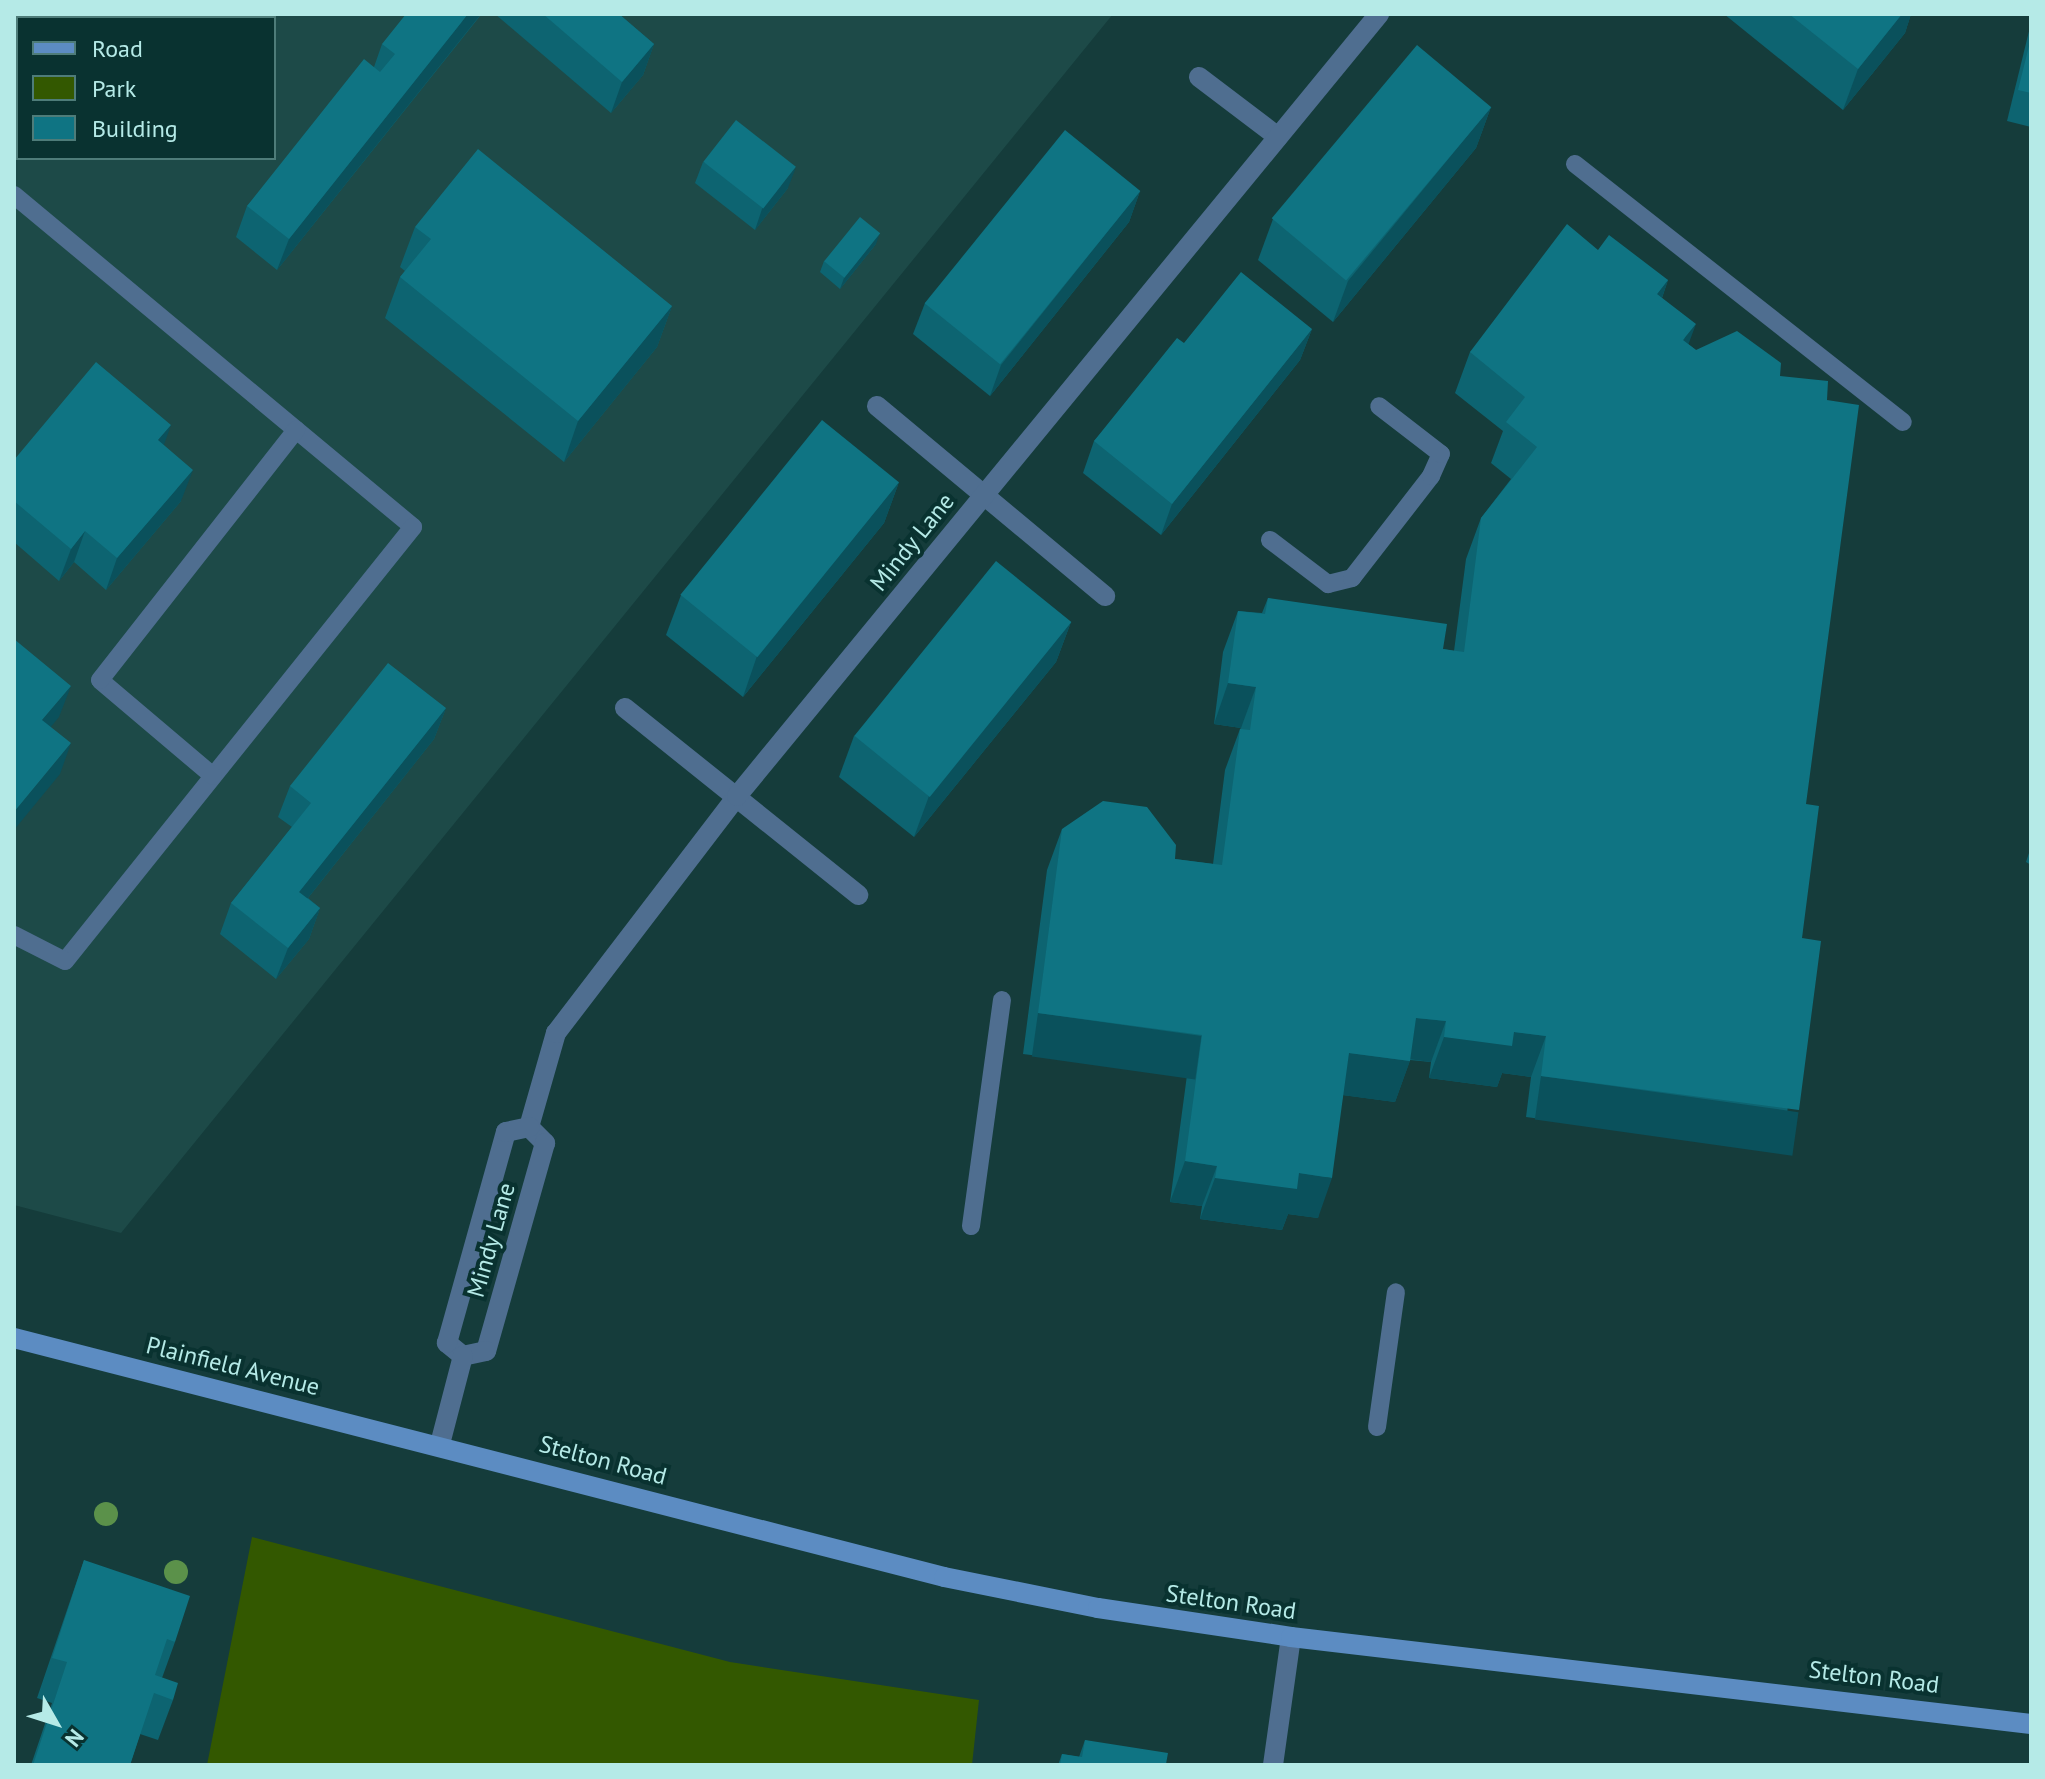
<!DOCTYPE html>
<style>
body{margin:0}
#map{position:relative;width:2045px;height:1779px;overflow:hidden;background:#153c3b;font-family:"PT Sans",sans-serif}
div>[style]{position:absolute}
.built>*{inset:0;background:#1d4a48}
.green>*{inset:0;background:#335800}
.service>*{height:18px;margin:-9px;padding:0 9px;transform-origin:9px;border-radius:9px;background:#4f6e90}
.minor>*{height:20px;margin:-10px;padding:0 10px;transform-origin:10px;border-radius:10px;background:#4f6e90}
.secondary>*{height:20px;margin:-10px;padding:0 10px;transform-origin:10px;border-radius:10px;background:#5c8cc2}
.trees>*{width:24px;height:24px;margin:-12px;border-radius:50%;background:#5b914a}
.wall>*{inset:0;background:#0d6471}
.shaded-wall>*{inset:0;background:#0a515c;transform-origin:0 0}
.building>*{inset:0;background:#0f7483;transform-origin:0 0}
span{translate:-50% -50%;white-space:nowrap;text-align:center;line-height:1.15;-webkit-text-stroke:8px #093230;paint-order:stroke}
.street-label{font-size:24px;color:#b5eae7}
.frame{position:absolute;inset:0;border:16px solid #b5eae7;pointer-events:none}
.legend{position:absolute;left:16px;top:16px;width:260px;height:144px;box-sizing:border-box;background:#093230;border:2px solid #4e7c79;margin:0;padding:10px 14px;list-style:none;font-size:24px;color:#b5eae7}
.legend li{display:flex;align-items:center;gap:16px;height:40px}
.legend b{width:40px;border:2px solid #4e7c79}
.north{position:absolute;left:16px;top:1683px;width:80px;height:80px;-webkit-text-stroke:6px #093230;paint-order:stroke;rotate:129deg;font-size:22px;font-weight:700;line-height:32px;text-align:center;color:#b5eae7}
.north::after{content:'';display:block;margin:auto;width:28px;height:36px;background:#b5eae7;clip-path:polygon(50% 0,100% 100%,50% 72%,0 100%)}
</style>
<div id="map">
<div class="built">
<div style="clip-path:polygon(evenodd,14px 14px,1113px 14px,121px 1233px,14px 1205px,14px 14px,18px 18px,274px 18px,274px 158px,18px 158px,18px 18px)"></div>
</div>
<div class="green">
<div style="clip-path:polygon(252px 1537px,730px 1662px,979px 1700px,972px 1765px,207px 1765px)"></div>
</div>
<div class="service">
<div style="left:1575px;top:164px;width:417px;rotate:38.2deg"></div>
<div style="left:14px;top:195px;width:519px;rotate:39.76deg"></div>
<div style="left:413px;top:527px;width:556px;rotate:128.72deg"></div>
<div style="left:65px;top:961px;width:57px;rotate:-153deg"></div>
<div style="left:1270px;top:540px;width:73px;rotate:37.2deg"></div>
<div style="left:1328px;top:584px;width:25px;rotate:-14deg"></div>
<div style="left:1352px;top:578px;width:129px;rotate:-52.2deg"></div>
<div style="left:1431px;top:476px;width:24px;rotate:-66deg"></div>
<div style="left:1441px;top:454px;width:78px;rotate:-142.3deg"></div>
<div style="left:213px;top:776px;width:148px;rotate:-139.7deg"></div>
<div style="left:100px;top:680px;width:318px;rotate:-51.9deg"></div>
<div style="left:971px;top:1226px;width:228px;rotate:-82.2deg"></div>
<div style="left:1377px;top:1427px;width:136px;rotate:-82deg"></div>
</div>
<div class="minor">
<div style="left:1199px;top:77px;width:99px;rotate:37.2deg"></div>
<div style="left:877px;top:406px;width:297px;rotate:39.8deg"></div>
<div style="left:625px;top:708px;width:299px;rotate:38.7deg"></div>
<div style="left:529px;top:1127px;width:98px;rotate:-74deg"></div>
<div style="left:556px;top:1033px;width:298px;rotate:-52.6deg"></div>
<div style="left:737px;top:796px;width:1012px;rotate:-50.61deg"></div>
<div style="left:529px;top:1127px;width:23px;rotate:45deg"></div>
<div style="left:545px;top:1143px;width:216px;rotate:105.8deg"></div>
<div style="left:486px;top:1351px;width:24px;rotate:168deg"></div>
<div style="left:463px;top:1356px;width:21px;rotate:-141deg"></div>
<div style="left:447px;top:1343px;width:219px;rotate:-74.4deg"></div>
<div style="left:506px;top:1132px;width:24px;rotate:-12deg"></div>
<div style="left:440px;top:1444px;width:91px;rotate:-75.4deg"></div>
<div style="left:1273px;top:1765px;width:129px;rotate:-82deg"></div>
</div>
<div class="secondary">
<div style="left:14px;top:1338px;width:960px;rotate:14.41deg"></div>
<div style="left:944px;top:1577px;width:157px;rotate:11.4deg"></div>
<div style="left:1098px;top:1608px;width:195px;rotate:8.5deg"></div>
<div style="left:1291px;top:1637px;width:745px;rotate:6.71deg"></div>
</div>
<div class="trees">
<div style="left:106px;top:1514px"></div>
<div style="left:176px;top:1572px"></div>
</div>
<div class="wall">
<div style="clip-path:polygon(495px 14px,619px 14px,654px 44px,643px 75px,611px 113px)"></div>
<div style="clip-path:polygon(1724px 14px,1911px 14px,1905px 33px,1843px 110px)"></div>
<div style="clip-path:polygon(480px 16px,277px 270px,236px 237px,247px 206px,374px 67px,382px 44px)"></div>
<div style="clip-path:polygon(2031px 23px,2031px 127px,2007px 121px)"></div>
<div style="clip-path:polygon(1491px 107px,1476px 148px,1333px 322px,1258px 260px,1273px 219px)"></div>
<div style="clip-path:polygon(703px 162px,788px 188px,755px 230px,695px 183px)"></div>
<div style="clip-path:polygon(1140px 191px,1129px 222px,990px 396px,913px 334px,925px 303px)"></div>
<div style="clip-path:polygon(415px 227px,672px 306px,657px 347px,564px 462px,385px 318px,400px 277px,405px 271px,400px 267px)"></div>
<div style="clip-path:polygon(876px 244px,840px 289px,820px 272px,824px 261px)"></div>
<div style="clip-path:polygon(1598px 250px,1668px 280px,1662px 298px,1688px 344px,1696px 350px,1780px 376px,1806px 804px,1802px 938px,1784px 1151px,1526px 1117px,1531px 1077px,1502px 1073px,1497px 1087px,1429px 1078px,1431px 1062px,1410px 1060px,1395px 1102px,1343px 1095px,1318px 1218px,1288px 1214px,1282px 1230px,1200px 1219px,1202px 1206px,1170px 1202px,1187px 1075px,1023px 1054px,1047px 870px,1062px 829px,1175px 859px,1213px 864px,1225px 770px,1240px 729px,1241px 728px,1214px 724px,1223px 652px,1238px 611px,1262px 613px,1268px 598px,1443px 649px,1454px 651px,1466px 559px,1481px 518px,1511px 479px,1491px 463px,1503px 431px,1455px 393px,1470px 352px)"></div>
<div style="clip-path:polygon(1312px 329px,1300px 360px,1161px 535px,1083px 473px,1094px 441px,1184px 343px)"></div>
<div style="clip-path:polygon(164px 445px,181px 501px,106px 590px,74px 562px,59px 581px,14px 542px,14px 460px)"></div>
<div style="clip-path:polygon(899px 482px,884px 523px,743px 697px,666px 635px,681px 595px)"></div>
<div style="clip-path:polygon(1071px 622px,1056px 662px,914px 837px,839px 777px,854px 736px)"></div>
<div style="clip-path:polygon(446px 708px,434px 739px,308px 898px,320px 908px,309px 939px,276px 979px,220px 934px,231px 903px,292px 827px,278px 817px,290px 786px)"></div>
<div style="clip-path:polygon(2031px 847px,2031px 865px,2026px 862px)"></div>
<div style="clip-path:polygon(84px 1560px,175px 1642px,162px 1678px,173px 1700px,158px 1740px,140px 1734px,130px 1765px,31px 1765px,52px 1703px,37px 1698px)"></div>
<div style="clip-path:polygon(1085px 1740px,1166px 1764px,1174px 1765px,1058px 1765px,1062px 1754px,1079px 1757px)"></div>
</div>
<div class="shaded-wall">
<div style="clip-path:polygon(468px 14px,481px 14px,277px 270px,289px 239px)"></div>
<div style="clip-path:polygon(1902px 14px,1911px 14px,1905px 33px,1843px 110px,1858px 69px)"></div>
<div style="clip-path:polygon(654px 44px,643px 75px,611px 113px,622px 82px)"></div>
<div style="clip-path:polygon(1491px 107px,1476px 148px,1333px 322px,1348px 281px)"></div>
<div style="clip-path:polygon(796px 167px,788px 188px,755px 230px,762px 209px)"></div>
<div style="clip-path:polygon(1140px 191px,1129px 222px,990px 396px,1001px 365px)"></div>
<div style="clip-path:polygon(880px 233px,876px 244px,840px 289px,844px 278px)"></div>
<div style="clip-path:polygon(1668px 280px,1654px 321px,1657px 294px)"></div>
<div style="clip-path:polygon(672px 306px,657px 347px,564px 462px,578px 421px)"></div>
<div style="clip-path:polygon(1696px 324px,1681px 364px,1683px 340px)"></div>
<div style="clip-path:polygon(1312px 329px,1300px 360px,1161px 535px,1172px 504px)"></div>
<div style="clip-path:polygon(171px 425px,160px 456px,158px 440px)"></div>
<div style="clip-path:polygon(193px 470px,181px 501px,106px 590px,117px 558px)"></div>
<div style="clip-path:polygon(899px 482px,884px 523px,743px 697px,757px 656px)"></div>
<div style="clip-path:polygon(85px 531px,74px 562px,59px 581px,71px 549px)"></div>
<div style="clip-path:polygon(1071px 622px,1056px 662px,914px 837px,929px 796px)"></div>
<div style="clip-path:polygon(1228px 683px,1256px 687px,1241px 728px,1214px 724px)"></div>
<div style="clip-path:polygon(71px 686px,59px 717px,31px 751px,42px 720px)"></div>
<div style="clip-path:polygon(446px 708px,434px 739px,288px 923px,299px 892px)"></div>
<div style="clip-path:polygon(71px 743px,60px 774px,14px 830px,14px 812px)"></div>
<div style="clip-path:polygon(320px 908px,309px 939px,276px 979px,288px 948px)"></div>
<div style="left:1038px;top:1013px;width:165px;height:44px;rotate:8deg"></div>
<div style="clip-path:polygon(1416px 1018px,1446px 1021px,1431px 1062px,1401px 1058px)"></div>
<div style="clip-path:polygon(1514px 1032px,1546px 1036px,1531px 1077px,1502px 1073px,1497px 1087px,1429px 1078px,1444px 1037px)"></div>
<div style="clip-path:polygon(1349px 1053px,1410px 1061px,1395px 1102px,1334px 1094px)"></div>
<div style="left:1541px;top:1076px;width:260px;height:44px;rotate:8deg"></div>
<div style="clip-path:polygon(1185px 1161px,1217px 1166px,1202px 1206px,1170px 1202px)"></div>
<div style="clip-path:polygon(1299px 1173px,1332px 1178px,1318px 1218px,1288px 1214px,1282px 1230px,1200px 1219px,1215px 1178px)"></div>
</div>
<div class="building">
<div style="clip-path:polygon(406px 14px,468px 14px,289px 239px,247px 206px,364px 59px,380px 72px,395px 54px,382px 44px)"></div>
<div style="clip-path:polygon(543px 14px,619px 14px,654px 44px,622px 82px)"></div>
<div style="clip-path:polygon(1789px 14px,1902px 14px,1858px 69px)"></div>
<div style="clip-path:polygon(2031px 38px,2031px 93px,2018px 90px)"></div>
<div style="left:1417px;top:45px;width:97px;height:226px;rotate:40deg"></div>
<div style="left:736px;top:120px;width:76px;height:53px;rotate:38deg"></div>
<div style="left:1065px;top:130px;width:97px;height:223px;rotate:39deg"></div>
<div style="clip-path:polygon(478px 149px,672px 306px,578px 421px,400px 277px,431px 239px,415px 227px)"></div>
<div style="left:860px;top:217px;width:26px;height:57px;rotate:39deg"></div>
<div style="clip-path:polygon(1567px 224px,1598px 250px,1609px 235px,1668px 280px,1657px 294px,1696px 324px,1683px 340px,1696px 350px,1737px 331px,1781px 363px,1780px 376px,1828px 381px,1827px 400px,1859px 405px,1806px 804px,1819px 806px,1802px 938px,1821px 941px,1799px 1110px,1541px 1076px,1546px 1036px,1514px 1032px,1512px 1046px,1444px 1037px,1446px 1021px,1416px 1018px,1410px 1061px,1349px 1053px,1332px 1178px,1299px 1173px,1297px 1189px,1215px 1178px,1217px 1166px,1185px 1161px,1202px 1035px,1038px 1013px,1062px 829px,1103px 801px,1147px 807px,1176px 845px,1175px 859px,1222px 865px,1240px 729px,1250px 730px,1256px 687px,1228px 683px,1238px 611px,1265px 614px,1268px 598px,1447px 624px,1443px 649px,1464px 652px,1481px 518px,1537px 447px,1506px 422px,1525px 397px,1470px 352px)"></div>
<div style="clip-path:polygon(1241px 272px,1312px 329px,1172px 504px,1094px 441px,1177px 338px,1184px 343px)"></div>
<div style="clip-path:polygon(96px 362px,171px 425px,158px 440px,193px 470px,117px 558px,85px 531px,71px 549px,14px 501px,14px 460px)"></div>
<div style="left:822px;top:420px;width:99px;height:225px;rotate:39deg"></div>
<div style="left:996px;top:561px;width:97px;height:225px;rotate:39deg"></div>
<div style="clip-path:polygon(14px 639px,71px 686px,42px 720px,71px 743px,14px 812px)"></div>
<div style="clip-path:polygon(388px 663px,446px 708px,299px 892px,320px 908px,288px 948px,231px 903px,311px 803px,290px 786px)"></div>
<div style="clip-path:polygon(84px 1560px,190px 1596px,175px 1642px,167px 1639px,155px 1675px,178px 1683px,173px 1700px,154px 1693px,130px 1765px,33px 1765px,67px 1662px,52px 1658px)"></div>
<div style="clip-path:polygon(1085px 1740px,1168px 1753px,1166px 1764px,1174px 1765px,1060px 1765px,1062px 1754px,1082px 1757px)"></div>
</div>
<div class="street-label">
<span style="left:912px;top:542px;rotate:-51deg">Mindy Lane</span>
<span style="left:491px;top:1240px;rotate:-74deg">Mindy Lane</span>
<span style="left:233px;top:1366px;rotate:14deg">Plainfield Avenue</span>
<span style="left:603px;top:1460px;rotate:15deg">Stelton Road</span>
<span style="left:1231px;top:1602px;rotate:8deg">Stelton Road</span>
<span style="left:1874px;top:1677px;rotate:7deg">Stelton Road</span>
</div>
<div class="frame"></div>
<ul class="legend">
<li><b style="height:10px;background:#5c8cc2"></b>Road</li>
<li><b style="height:22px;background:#335800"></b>Park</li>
<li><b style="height:22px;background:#0f7483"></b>Building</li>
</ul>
<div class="north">N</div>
</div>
